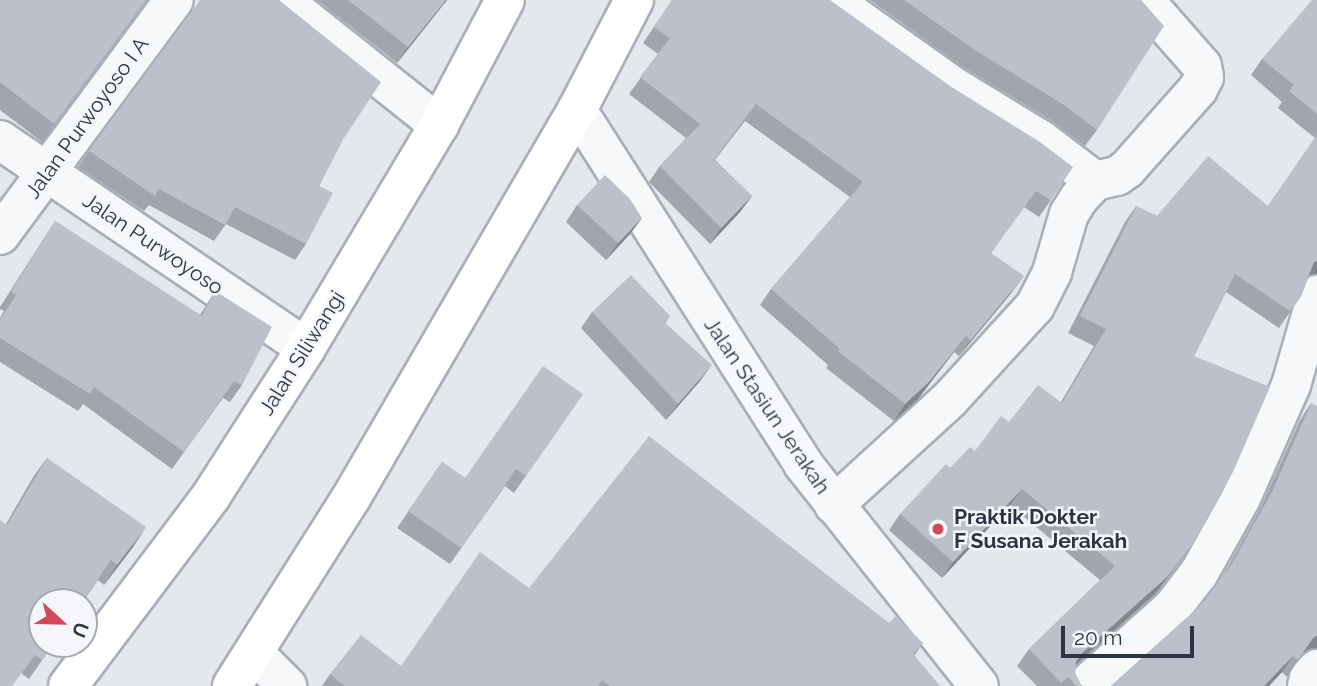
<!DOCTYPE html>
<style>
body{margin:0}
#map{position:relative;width:1317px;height:686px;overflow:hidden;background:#e4e7ec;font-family:Raleway,sans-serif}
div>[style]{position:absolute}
.roads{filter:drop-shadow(2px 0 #a9aeb7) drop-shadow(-2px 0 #a9aeb7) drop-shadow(0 2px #a9aeb7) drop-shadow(0 -2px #a9aeb7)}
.minor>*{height:38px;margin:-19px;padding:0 19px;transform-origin:19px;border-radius:19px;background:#f7f8fa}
.highway>*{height:38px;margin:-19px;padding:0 19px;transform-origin:19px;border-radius:19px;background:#fff}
.wall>*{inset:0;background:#a1a5ae}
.shaded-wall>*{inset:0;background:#83868d}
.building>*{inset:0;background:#bbc0ca}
.dots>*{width:19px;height:19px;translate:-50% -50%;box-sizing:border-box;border:4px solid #f4f6f9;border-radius:50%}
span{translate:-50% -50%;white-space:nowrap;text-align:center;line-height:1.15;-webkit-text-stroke:5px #f4f6f9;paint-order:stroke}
.street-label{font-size:21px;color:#2b3445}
.poi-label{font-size:21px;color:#2b3445;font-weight:700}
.left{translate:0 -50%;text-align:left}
.north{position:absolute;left:28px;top:588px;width:70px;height:70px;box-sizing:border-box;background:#f4f6f9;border:2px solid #a4a8b1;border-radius:50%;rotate:112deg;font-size:19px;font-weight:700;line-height:28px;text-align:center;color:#2b3445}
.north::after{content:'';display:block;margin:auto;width:24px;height:32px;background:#d1495b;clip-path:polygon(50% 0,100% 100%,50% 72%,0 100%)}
.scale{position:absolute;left:1061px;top:626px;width:133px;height:32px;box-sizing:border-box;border:4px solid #2b3445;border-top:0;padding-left:9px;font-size:21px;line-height:24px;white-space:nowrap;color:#2b3445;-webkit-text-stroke:5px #f4f6f9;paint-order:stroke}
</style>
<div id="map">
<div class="roads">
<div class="minor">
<div style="left:282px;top:0;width:201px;rotate:38.5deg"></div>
<div style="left:832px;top:0;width:146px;rotate:35.5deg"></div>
<div style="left:951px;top:85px;width:105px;rotate:31.4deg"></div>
<div style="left:1041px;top:140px;width:68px;rotate:37.2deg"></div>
<div style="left:577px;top:110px;width:420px;rotate:57.4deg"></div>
<div style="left:803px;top:464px;width:283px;rotate:51.6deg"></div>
<div style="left:0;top:140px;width:370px;rotate:34.2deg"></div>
<div style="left:0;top:235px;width:292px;rotate:-53.5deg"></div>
<div style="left:834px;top:505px;width:157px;rotate:-42.4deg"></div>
<div style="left:950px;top:399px;width:126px;rotate:-47.6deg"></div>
<div style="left:1035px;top:306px;width:38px;rotate:-63deg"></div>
<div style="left:1052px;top:272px;width:60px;rotate:-73.7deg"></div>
<div style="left:1069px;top:214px;width:19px;rotate:-58deg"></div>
<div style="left:1079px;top:198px;width:23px;rotate:-47deg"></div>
<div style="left:1095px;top:181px;width:23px;rotate:-13deg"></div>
<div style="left:1117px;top:176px;width:12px;rotate:-35deg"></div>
<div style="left:1127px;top:169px;width:107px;rotate:-48.4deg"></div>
<div style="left:1198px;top:89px;width:13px;rotate:-63deg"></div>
<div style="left:1204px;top:77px;width:11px;rotate:-100deg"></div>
<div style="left:1202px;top:66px;width:88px;rotate:-131.3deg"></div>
<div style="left:254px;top:653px;width:47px;rotate:45deg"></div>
<div style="left:1085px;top:686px;width:117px;rotate:-41.9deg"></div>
<div style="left:1172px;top:608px;width:44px;rotate:-52.4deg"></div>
<div style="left:1199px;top:573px;width:86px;rotate:-60.8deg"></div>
<div style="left:1241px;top:498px;width:124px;rotate:-66.1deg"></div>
<div style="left:1291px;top:385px;width:94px;rotate:-73.9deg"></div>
<div style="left:1307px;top:686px;width:8px;rotate:-76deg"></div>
<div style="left:1309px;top:678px;width:12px;rotate:-48deg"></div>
</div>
<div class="highway">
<div style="left:68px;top:686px;width:238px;rotate:-53deg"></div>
<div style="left:211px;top:496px;width:176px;rotate:-57.3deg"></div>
<div style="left:306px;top:348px;width:260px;rotate:-59.2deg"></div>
<div style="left:439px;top:125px;width:141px;rotate:-62.2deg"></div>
<div style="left:232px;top:686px;width:222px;rotate:-57.7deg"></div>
<div style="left:351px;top:498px;width:449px;rotate:-59.8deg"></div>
<div style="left:577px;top:110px;width:124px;rotate:-62.6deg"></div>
</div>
</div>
<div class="wall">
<div style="clip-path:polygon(0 0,147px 0,42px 142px,0 110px)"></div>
<div style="clip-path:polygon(317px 0,447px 0,397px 63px)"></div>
<div style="clip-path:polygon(672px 0,830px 0,1051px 200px,1039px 217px,1024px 207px,991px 253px,1012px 292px,959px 356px,954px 352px,918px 399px,894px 421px,826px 368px,828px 365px,760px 305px,771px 289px,850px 197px,745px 121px,715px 160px,752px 196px,740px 212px,710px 244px,649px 182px,660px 166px,686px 138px,629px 94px,658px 54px,643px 43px)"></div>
<div style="clip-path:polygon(870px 0,1141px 0,1097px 130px,1085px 146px,1052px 121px,963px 67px)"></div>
<div style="clip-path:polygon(1317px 0,1317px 274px,1312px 274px,1309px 276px,1301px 296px,1279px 328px,1226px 292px,1194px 356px,1192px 545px,1156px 593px,1076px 665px,1075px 673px,1081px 685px,1083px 686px,1037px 686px,1017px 666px,1029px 649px,1100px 580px,1010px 505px,942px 578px,889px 530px,900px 514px,950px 468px,975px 451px,1009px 422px,1061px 402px,1094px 346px,1068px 333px,1125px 222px,1136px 206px,1157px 216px,1268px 206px,1315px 138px,1278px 108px,1282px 102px,1251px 75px,1262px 59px)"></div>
<div style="clip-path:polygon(342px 141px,319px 186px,306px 244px,295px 260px,226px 224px,214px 241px,149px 205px,144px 211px,78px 167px,89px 151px)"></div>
<div style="clip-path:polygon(577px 205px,642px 218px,630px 234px,606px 260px,566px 222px)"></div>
<div style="clip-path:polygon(55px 221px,200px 315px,215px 291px,242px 385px,230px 402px,223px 398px,172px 469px,83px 404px,78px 411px,0 362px,0 318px,4px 311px,0 309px,0 307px)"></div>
<div style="clip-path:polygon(592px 312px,670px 316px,665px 323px,700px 381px,666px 420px,581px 328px)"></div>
<div style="clip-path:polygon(583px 394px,514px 493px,505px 486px,450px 564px,397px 528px,442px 462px,465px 478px)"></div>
<div style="clip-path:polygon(1311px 403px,1309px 649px,1303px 653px,1287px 677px,1282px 672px,1269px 686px,1111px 686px,1201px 605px,1221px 579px,1260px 509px,1300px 420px)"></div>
<div style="clip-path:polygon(47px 458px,133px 547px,104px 585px,98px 580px,29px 679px,22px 674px,6px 524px,33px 477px)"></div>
<div style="clip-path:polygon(529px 588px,889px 623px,923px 643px,914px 656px,940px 686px,322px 686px,330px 674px,401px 666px)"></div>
</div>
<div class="shaded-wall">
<div style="clip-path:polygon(446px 0,447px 0,397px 63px,408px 47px)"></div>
<div style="clip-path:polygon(752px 196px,740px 212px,710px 244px,721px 228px)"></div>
<div style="clip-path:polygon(642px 218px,630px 234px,606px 260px,618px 243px)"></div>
<div style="clip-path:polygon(1317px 261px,1317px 274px,1312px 274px,1302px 279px,1314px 262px)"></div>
<div style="clip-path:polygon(1024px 276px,1012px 292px,959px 356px,971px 340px)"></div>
<div style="clip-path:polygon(966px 336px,918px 399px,894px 421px,905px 404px)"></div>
<div style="clip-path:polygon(712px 365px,700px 381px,666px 420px,678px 404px)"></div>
<div style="clip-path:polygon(1022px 489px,1010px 505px,942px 578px,953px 562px)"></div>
<div style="clip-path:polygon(146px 527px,133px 547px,104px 585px,117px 565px)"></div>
<div style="clip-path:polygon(1192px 545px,1156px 593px,1070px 670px,1081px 654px)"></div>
<div style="clip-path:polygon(1317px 635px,1317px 648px,1309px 649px,1301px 654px,1313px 638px)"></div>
<div style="clip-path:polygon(1293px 656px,1282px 672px,1269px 686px,1264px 686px)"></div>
</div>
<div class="building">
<div style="clip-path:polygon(0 0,146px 0,54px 124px,0 82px)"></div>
<div style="clip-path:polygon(200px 0,279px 0,381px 82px,342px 141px,319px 186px,333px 193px,306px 244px,235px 207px,225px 225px,159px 189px,155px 196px,89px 151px)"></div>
<div style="clip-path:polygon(348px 0,446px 0,408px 47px)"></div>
<div style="clip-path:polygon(672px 0,830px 0,950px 86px,1040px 142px,1073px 167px,1051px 200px,1036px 191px,991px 253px,1024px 276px,971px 340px,966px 336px,929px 382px,905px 404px,838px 351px,840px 349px,771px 289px,863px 182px,756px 104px,714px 160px,752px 196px,721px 228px,660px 166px,700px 124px,640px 77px,670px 38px,654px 27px)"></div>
<div style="clip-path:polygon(904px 0,1141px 0,1164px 26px,1097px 130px,1064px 105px,975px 50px)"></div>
<div style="clip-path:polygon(1312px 0,1317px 0,1317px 114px,1289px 91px,1294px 85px,1262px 59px)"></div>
<div style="clip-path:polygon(1317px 135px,1317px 261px,1314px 262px,1301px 296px,1290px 311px,1235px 274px,1194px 356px,1270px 387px,1233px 472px,1192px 545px,1167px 577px,1081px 654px,1076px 662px,1075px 673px,1081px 685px,1083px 686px,1076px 686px,1068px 677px,1061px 683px,1029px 649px,1115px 566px,1022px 489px,953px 562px,900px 514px,946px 464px,950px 468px,970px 447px,975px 451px,1001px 416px,1009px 422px,1038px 385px,1062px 403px,1106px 329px,1080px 316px,1136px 206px,1157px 216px,1208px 156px,1268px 206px)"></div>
<div style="clip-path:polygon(605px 175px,630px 199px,642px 218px,618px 243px,577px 205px)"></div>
<div style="clip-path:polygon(55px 221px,202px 316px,215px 291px,272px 327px,242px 385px,234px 381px,184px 452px,94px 387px,90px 394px,0 338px,0 320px,16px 295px,11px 292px)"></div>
<div style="clip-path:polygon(631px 275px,670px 316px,664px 322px,712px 365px,678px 404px,592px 312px)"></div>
<div style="clip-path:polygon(543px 366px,583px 394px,526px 476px,516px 469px,461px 548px,408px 511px,442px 462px,465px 478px)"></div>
<div style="clip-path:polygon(1311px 403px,1317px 406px,1317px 635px,1313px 638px,1298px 660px,1293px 656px,1264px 686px,1111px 686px,1201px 605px,1230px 567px,1272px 492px)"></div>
<div style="clip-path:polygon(649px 436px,889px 623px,896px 616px,923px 643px,913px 654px,940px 686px,610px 686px,602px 680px,598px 686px,345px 686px,330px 674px,361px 635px,401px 666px,480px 552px,529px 588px)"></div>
<div style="clip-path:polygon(47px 458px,146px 527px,117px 565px,111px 560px,82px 602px,42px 602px,42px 644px,53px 644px,42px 660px,35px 655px,12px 686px,0 686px,0 520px,7px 525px)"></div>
</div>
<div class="dots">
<div style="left:938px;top:529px;background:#d1495b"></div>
</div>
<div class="street-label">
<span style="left:87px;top:118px;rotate:-54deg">Jalan Purwoyoso I A</span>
<span style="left:153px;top:244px;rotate:34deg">Jalan Purwoyoso</span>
<span style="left:302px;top:353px;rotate:-58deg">Jalan Siliwangi</span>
<span style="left:767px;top:406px;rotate:56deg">Jalan Stasiun Jerakah</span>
</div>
<div class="poi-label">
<span class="left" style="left:954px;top:529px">Praktik Dokter<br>F Susana Jerakah</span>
</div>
<div class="north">U</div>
<div class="scale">20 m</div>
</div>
